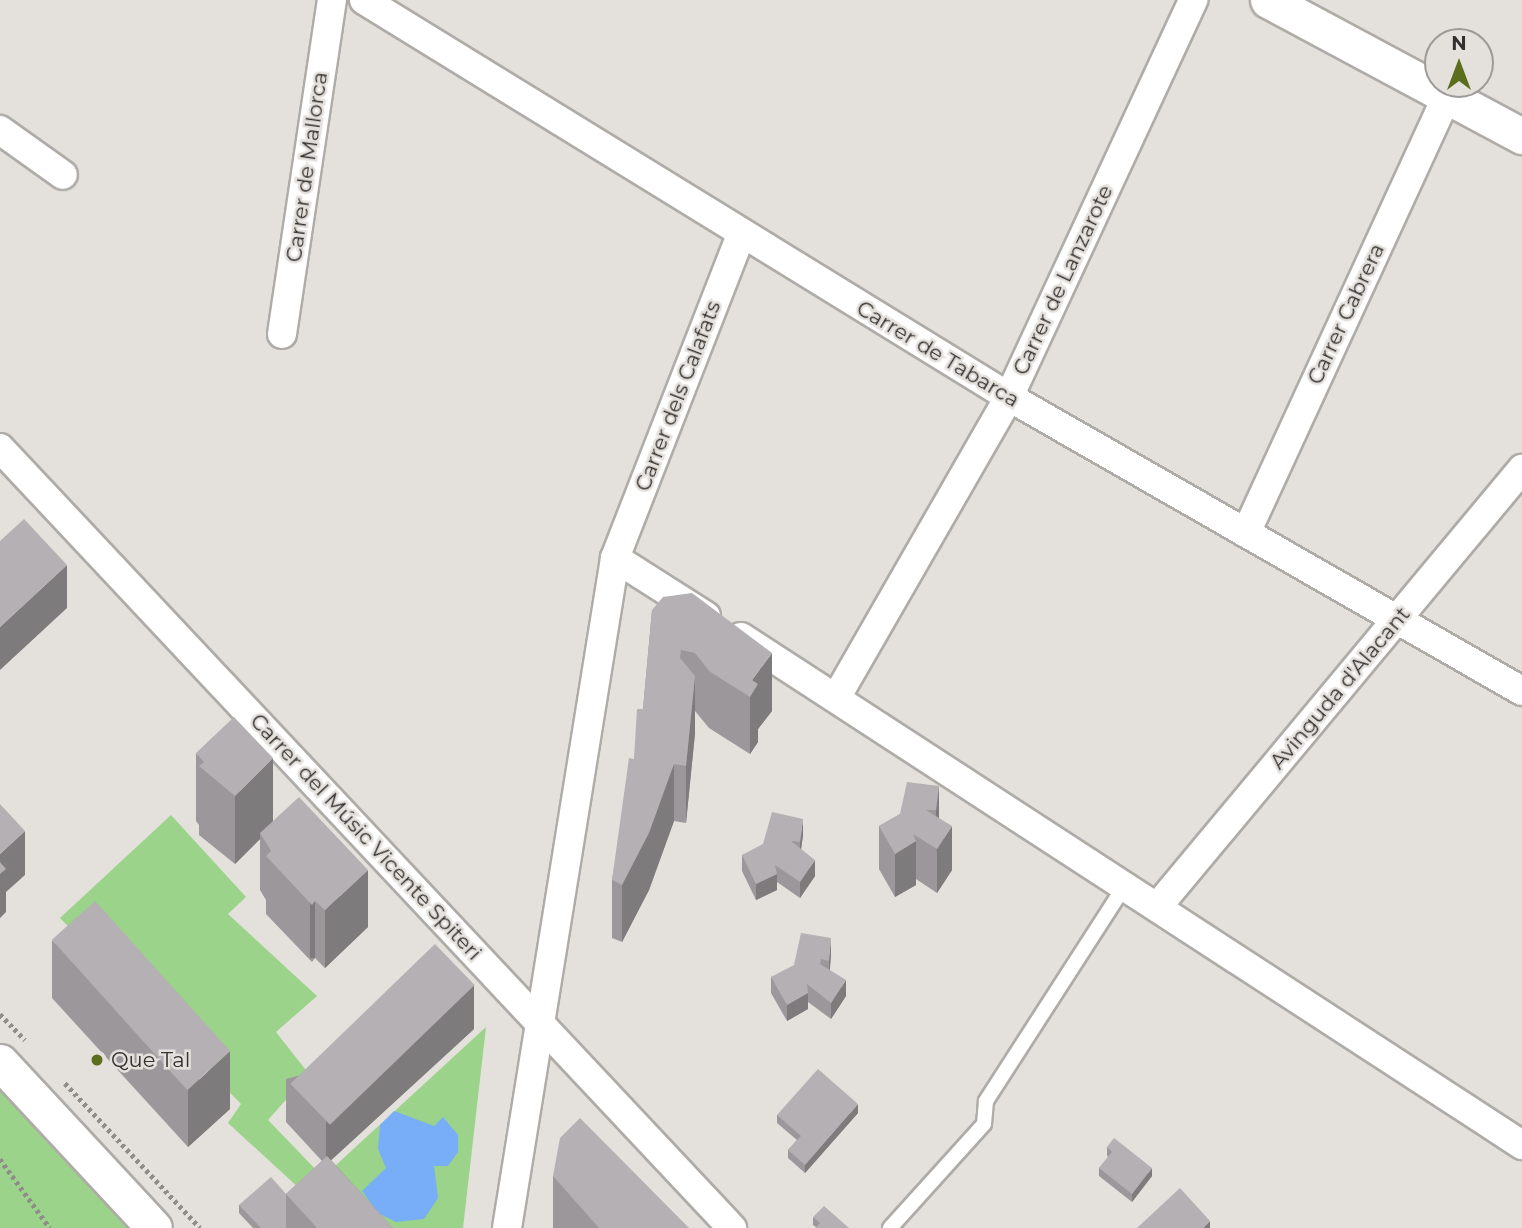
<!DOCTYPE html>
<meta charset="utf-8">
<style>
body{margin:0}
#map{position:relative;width:1522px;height:1228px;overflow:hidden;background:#e4e0dc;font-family:Montserrat,sans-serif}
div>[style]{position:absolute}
.green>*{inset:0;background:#9cd38a}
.water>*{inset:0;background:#78adf7}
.path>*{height:4.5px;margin-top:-2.25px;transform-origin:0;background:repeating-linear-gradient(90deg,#8f8c89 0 3.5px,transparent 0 7px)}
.roads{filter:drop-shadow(2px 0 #afaca8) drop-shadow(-2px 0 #afaca8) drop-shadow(0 2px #afaca8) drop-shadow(0 -2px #afaca8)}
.service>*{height:14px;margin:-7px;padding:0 7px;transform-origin:7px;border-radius:7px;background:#fff}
.minor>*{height:28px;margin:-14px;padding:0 14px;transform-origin:14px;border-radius:14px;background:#fff}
.tertiary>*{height:35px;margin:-17.5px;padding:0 17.5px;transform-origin:17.5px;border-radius:17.5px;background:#fff}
.wall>*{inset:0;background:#9b979a}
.shaded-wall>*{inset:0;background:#7e7b7d;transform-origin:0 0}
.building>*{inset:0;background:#b4b0b3;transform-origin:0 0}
.dots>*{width:19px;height:19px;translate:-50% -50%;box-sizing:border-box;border:4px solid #e4e0dc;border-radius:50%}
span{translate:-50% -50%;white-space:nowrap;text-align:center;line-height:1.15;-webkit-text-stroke:5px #e4e0dc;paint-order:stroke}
.street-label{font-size:21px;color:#333130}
.poi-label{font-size:21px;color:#333130}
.left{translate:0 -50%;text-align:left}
.north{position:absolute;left:1424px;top:28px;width:70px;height:70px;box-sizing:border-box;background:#e4e0dc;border:2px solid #9d9a97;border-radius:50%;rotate:0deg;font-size:19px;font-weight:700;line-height:28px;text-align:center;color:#333130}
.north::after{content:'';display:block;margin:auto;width:24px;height:32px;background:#5a6e1d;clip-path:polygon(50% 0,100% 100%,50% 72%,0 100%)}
</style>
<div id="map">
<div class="green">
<div style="clip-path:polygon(171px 815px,246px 897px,228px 914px,317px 996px,276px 1032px,309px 1074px,268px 1120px,323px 1177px,486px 1027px,463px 1228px,360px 1228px,301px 1190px,228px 1123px,241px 1104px,60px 918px)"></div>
<div style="clip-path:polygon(0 1088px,130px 1228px,0 1228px)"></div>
</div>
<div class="water">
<div style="clip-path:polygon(394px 1111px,434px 1126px,443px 1117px,458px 1135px,458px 1152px,448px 1166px,434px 1166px,438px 1198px,424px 1219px,396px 1222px,378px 1213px,362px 1191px,386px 1168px,378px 1149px,380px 1125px)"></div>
</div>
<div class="path">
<div style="left:0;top:1014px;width:36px;rotate:46deg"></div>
<div style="left:65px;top:1083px;width:198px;rotate:47deg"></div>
<div style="left:0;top:1159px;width:85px;rotate:54.1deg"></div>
</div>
<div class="roads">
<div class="service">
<div style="left:890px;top:1228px;width:140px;rotate:-47.9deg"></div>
<div style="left:984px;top:1124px;width:23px;rotate:-85deg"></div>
<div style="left:986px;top:1101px;width:257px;rotate:-57.2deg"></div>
</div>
<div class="minor">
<div style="left:364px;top:0;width:757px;rotate:31.61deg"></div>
<div style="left:1009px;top:397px;width:591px;rotate:29.82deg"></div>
<div style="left:0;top:130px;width:77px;rotate:35.5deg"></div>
<div style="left:282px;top:334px;width:338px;rotate:-81.5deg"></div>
<div style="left:0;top:448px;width:1070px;rotate:46.82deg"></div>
<div style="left:1246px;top:533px;width:482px;rotate:-65.3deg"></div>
<div style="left:615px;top:558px;width:108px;rotate:32.5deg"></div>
<div style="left:741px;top:637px;width:932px;rotate:33.04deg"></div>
<div style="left:836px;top:698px;width:347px;rotate:-60.1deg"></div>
<div style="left:1009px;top:397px;width:438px;rotate:-65.1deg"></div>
<div style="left:1158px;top:906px;width:569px;rotate:-50.21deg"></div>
<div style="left:507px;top:1228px;width:679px;rotate:-80.84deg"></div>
<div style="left:615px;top:558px;width:348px;rotate:-68.7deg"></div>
</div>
<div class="tertiary">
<div style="left:1268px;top:0;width:288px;rotate:28.2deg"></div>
<div style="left:0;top:1062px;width:226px;rotate:47.1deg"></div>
</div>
</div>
<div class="wall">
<div style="clip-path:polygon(652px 610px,772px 711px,758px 729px,758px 742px,750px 754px,709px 728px,695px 711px,695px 733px,686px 823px,674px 821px,649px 890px,622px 942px,612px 938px,612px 880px,643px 709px)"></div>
<div style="clip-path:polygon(196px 753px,273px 821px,368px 927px,325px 968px,315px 958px,312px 962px,266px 914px,266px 900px,260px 890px,260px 839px,235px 864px,199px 835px,199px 825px,196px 821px)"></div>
<div style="clip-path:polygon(939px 786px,939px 818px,952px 870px,937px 893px,916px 879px,916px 885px,895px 897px,879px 869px,879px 826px,900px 814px)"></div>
<div style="clip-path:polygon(803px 835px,801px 849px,815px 876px,800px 898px,777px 882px,777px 890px,756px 900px,742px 871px,742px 855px)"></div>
<div style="clip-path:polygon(52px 940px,230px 1109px,188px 1147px,52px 998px)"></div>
<div style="clip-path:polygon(831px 954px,830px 970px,846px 996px,831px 1019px,808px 1002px,808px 1009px,787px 1021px,771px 993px,771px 977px)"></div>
<div style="clip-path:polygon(474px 1029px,331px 1160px,393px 1228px,253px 1228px,239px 1213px,239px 1205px,286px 1194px,322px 1161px,286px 1122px,286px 1079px)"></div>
<div style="clip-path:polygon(858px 1113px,805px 1173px,788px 1158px,788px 1150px,797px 1140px,777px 1123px,777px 1115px)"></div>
<div style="clip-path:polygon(1107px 1147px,1152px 1176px,1132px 1202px,1099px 1176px,1099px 1168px,1108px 1157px,1107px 1155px)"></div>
<div style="clip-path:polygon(553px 1176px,689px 1228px,553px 1228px)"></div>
<div style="clip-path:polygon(813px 1217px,849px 1228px,816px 1227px,813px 1225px)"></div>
</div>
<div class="shaded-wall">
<div style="clip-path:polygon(67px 565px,67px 608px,0 670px,0 627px)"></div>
<div style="clip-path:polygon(772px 653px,772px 711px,758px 729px,758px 742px,750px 754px,750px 697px,752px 680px)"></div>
<div style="clip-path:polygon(695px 676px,695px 733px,686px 823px,686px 766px)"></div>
<div style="clip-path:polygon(273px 758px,273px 827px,260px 833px,260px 839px,235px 864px,235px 796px)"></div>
<div style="clip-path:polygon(674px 764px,674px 821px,649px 890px,622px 942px,622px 885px)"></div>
<div style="clip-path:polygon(939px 786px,939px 829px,936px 853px,936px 810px)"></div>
<div style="clip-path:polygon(803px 819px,803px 835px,800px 858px,800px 842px)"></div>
<div style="clip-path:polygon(952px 826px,952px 870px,937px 893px,937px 849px)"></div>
<div style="clip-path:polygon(25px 831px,25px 875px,6px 892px,6px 912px,0 918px,0 854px)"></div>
<div style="clip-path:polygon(916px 841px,916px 885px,895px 897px,895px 854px)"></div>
<div style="clip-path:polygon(815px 860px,815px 876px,800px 898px,800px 882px)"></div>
<div style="clip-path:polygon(368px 870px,368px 927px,325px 968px,325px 910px)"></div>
<div style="clip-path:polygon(777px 874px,777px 890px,756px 900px,756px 884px)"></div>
<div style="left:315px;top:901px;width:57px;height:5px;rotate:90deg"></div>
<div style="clip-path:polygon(831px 938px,831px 954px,829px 977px,829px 961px)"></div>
<div style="clip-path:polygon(846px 980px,846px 996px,831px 1019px,831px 1003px)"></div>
<div style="clip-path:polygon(474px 985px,474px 1029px,326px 1165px,326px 1122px)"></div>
<div style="clip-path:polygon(808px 993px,808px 1009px,787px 1021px,787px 1005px)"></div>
<div style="clip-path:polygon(230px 1051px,230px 1109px,188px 1147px,188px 1090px)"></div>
<div style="clip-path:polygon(858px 1104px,858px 1113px,805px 1173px,805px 1165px)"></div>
<div style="clip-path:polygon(1152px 1168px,1152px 1176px,1132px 1202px,1132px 1194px)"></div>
<div style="clip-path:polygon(1210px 1221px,1210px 1228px,1203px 1228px)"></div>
</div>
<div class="building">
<div style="clip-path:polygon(24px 519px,67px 565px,0 627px,0 541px)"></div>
<div style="clip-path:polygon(692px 593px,772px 653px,752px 680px,758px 684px,750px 697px,709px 671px,695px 653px,681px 650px,680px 658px,695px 676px,686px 766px,674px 764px,649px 833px,622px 885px,612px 880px,629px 758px,634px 759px,637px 709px,643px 709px,652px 610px,663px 597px)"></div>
<div style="clip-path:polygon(234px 717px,273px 758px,235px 796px,199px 766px,204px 762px,196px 753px)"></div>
<div style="clip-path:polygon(907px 782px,939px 786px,936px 810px,926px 810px,952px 826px,937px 849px,913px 834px,916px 841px,895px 854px,879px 826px,900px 814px)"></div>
<div style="clip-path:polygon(299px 797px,368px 870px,325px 910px,315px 901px,312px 905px,266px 856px,271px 851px,260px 833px)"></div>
<div style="clip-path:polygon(0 804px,25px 831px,0 854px)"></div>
<div style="clip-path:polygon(772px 812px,803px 819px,800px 842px,791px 841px,815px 860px,800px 882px,775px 865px,777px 874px,756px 884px,742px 855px,763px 844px)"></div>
<div style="clip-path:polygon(0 862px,6px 869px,0 874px)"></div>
<div style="left:95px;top:901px;width:202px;height:58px;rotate:48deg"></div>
<div style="clip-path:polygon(801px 933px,831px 938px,829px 961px,821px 959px,820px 964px,846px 980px,831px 1003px,807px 984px,808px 993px,787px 1005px,771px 977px,794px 965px)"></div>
<div style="left:435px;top:944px;width:57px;height:201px;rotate:46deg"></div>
<div style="clip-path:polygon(818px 1069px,858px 1104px,805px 1165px,788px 1150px,801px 1136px,777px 1115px)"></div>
<div style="clip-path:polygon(580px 1118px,689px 1228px,599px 1228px,553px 1176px,560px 1138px)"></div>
<div style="clip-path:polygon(1114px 1138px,1152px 1168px,1132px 1194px,1099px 1168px,1112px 1152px,1107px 1147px)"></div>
<div style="clip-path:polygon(327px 1156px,393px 1228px,317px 1228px,286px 1194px)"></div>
<div style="clip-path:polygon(271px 1177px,286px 1194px,286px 1228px,261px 1228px,239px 1205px)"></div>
<div style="clip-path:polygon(1180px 1188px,1210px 1221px,1203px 1228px,1137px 1228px)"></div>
<div style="clip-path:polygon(824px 1206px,849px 1228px,815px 1228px,820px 1223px,813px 1217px)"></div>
</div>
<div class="dots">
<div style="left:97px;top:1060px;background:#5a6e1d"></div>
</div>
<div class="street-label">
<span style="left:307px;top:167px;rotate:-82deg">Carrer de Mallorca</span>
<span style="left:1063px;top:280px;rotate:-65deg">Carrer de Lanzarote</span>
<span style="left:1346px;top:314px;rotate:-65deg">Carrer Cabrera</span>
<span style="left:938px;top:354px;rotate:31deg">Carrer de Tabarca</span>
<span style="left:678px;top:396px;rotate:-69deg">Carrer dels Calafats</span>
<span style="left:1340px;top:688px;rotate:-50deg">Avinguda d'Alacant</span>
<span style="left:366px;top:837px;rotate:47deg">Carrer del Músic Vicente Spiteri</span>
</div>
<div class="poi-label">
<span class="left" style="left:111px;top:1060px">Que Tal</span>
</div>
<div class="north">N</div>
</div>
